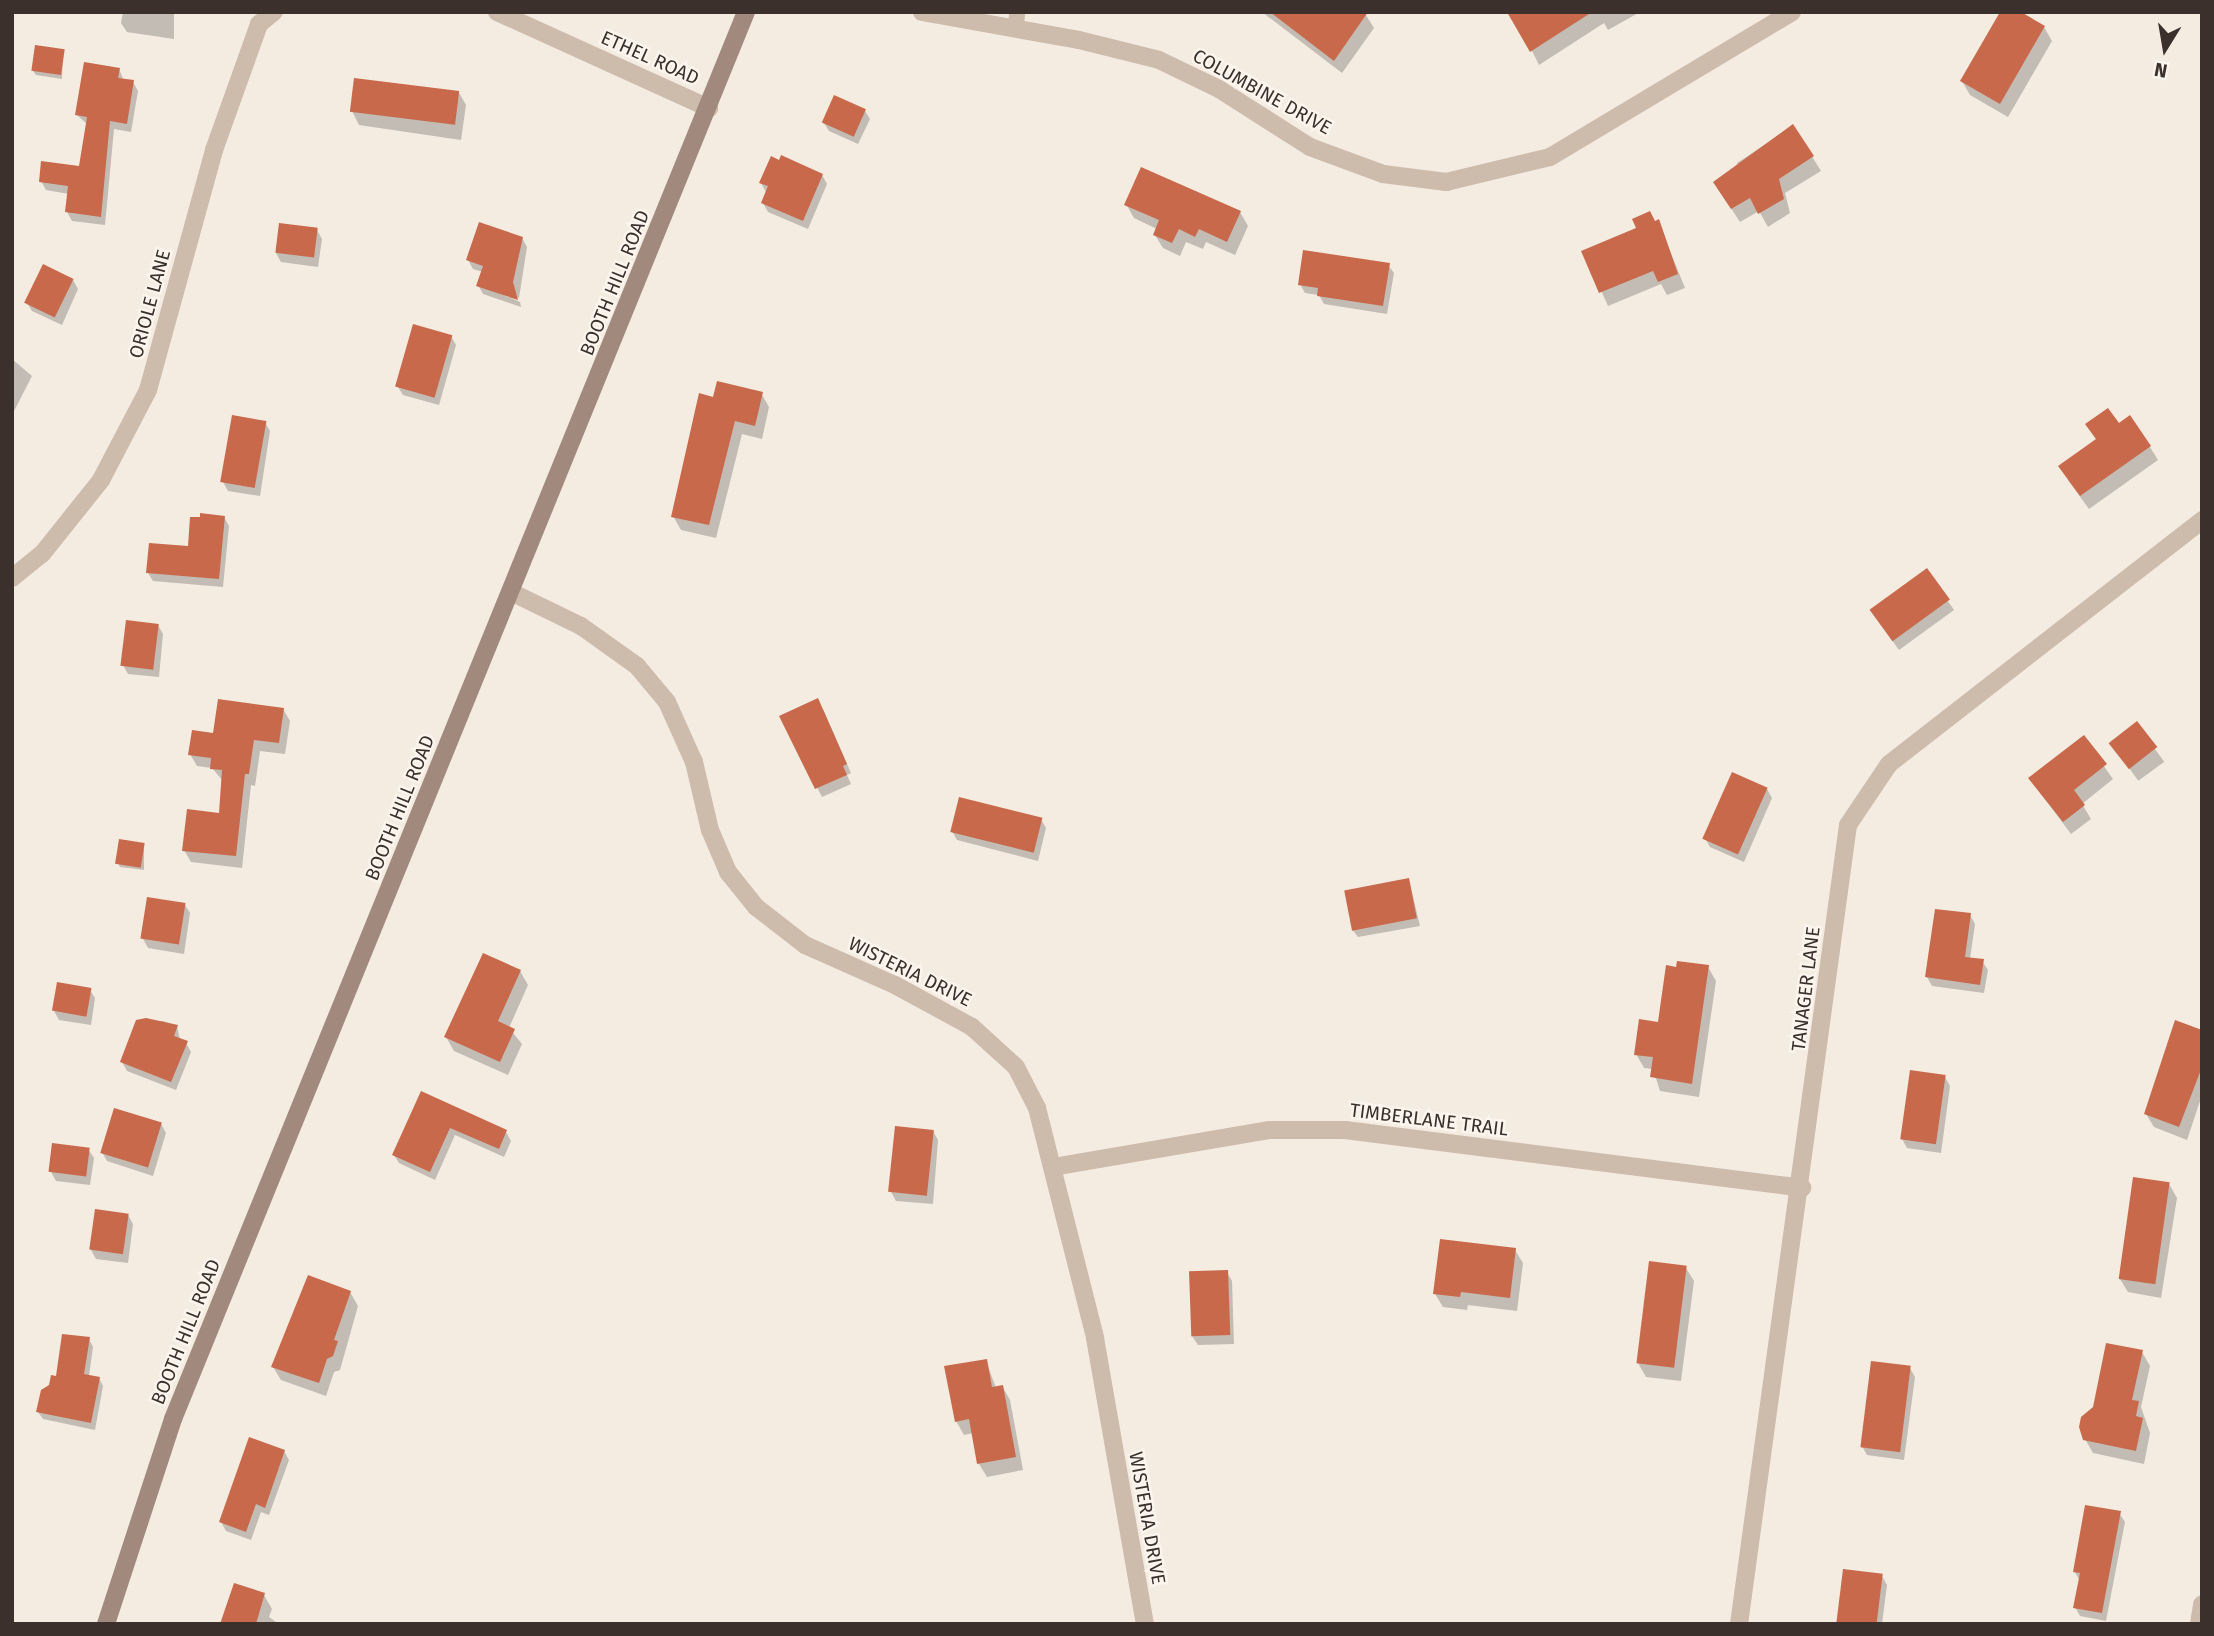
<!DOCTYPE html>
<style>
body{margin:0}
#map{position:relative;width:2214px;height:1636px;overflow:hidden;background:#f4ebe1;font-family:"Fira Sans",sans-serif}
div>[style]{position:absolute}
.shadow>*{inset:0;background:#0003;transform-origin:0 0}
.building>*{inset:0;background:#c8694b;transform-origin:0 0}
.lane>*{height:16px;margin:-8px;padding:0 8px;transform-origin:8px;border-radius:8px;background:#cdbbac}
.street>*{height:18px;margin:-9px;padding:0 9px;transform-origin:9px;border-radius:9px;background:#cdbbac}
.secondary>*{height:18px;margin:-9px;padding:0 9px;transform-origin:9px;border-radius:9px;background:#a18a7d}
span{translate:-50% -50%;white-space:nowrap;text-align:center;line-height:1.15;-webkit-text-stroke:5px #fbf5ee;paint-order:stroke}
.street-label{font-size:19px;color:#3b302b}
.frame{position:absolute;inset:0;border:14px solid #3b302b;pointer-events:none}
.north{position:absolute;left:2130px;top:14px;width:70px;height:70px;-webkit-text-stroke:5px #fbf5ee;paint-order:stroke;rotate:191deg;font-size:19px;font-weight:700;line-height:28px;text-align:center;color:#3b302b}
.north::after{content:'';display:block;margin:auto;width:24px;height:32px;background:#3b302b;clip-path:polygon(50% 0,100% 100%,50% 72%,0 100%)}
</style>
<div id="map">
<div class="shadow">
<div style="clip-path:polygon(123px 12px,174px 12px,174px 39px,127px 32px,121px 23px)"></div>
<div style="clip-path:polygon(1262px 12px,1364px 12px,1374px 28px,1342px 73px)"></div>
<div style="clip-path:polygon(1513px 12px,1640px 12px,1608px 30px,1604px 23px,1539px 65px)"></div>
<div style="clip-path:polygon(2044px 27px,2052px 41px,2008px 117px,1970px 95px,1962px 81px)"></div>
<div style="clip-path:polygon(63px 51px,62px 79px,36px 75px,33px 71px)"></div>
<div style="clip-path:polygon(119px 69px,124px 81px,133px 82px,138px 91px,131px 132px,114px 129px,105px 225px,72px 221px,67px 212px,69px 194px,46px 190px,41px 181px,81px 168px,88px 125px,77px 115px)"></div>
<div style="clip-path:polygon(458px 91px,466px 105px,461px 140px,359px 125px,352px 111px)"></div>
<div style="clip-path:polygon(865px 111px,870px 119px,858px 144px,829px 131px,824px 123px)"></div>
<div style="clip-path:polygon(1793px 126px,1821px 171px,1785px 193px,1790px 213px,1768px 227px,1759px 211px,1740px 222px,1723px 196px,1739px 168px,1737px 163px)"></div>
<div style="clip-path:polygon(822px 175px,827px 184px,808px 229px,768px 212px,763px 203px,766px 192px,761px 183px)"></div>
<div style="clip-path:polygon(1126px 204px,1240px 212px,1248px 226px,1235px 255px,1206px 242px,1203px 249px,1186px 242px,1180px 256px,1163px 248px,1155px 235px,1157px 229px,1134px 218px)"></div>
<div style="clip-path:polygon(1658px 221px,1685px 288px,1667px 295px,1661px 284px,1608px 306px,1584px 252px)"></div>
<div style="clip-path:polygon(317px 230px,322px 239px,318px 267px,281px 262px,276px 253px)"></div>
<div style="clip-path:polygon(522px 238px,527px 247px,519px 298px,483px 286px,520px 302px,521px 307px,483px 294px,478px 285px,483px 272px,473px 269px,468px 260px)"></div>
<div style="clip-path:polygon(1388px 265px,1394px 273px,1387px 314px,1324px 304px,1319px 295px,1305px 293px,1300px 284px)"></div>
<div style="clip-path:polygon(73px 280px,78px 289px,62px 325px,32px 311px,27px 303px)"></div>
<div style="clip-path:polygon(451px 336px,456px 345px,439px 405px,403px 395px,398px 387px)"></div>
<div style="clip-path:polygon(12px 359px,32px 376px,12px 415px)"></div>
<div style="clip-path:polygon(761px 393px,769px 407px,762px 439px,742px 434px,716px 538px,681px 530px,673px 516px,715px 399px)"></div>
<div style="clip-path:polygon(265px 422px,270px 431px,260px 496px,228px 491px,223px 482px)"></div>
<div style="clip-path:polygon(2119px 425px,2150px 447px,2158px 460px,2089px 509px,2068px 480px)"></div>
<div style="clip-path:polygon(224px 517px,229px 526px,223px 587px,153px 581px,148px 573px,189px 548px)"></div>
<div style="clip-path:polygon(1927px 571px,1954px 610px,1899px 650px,1877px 619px)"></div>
<div style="clip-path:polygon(158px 625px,163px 634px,159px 677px,128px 674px,123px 665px)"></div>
<div style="clip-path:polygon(283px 709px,290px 721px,285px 754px,260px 751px,255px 786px,251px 785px,242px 868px,191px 862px,184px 850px,220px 815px,223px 781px,212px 768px,197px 766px,190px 754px,214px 735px)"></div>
<div style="clip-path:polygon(823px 709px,851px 773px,847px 775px,851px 784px,822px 797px,781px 717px)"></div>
<div style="left:2136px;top:723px;width:48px;height:32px;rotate:54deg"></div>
<div style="clip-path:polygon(2084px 738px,2113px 779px,2082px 804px,2091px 819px,2071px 834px,2030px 779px)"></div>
<div style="clip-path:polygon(1767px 789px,1772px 798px,1744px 862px,1710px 847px,1705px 838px)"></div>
<div style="clip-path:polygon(1041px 819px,1046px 828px,1038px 861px,957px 840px,952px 831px)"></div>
<div style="clip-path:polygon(144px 845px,144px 870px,120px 867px,118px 863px)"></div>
<div style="clip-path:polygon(1409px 880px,1420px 926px,1358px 937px,1352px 929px)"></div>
<div style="clip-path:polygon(185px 905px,190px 913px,184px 954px,148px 948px,143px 939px)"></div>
<div style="clip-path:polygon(1970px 915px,1975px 924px,1970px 959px,1982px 961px,1988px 970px,1984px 993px,1932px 986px,1927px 977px)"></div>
<div style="clip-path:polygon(1708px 967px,1716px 981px,1699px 1097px,1660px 1091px,1653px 1069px,1644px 1068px,1636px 1054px)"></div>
<div style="clip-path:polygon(520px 971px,528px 985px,509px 1028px,522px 1044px,508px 1075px,454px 1051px,446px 1037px)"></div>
<div style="clip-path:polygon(90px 990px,95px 998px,91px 1025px,59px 1020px,54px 1011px)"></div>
<div style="clip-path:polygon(137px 1021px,163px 1021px,177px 1026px,180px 1040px,186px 1043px,191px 1052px,176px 1090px,127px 1071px,122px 1062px)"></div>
<div style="clip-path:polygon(2202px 1032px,2202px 1095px,2187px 1140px,2154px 1127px,2146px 1114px)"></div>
<div style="clip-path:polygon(1945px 1077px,1950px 1086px,1941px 1153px,1907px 1148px,1902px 1139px)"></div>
<div style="clip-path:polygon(422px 1093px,506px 1132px,511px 1141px,504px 1157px,455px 1135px,435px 1180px,399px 1163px,394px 1155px)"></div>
<div style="clip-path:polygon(161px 1124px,166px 1133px,153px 1176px,107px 1161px,102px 1152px)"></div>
<div style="clip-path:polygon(933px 1131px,938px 1140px,933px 1204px,896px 1201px,891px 1192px)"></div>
<div style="clip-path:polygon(88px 1149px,94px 1158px,90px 1185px,56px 1181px,51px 1172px)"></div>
<div style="clip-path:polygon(2169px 1184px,2177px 1198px,2161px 1298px,2128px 1292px,2120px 1279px)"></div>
<div style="clip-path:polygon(128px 1215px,133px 1224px,128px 1263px,96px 1259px,91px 1250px)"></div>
<div style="clip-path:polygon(1515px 1250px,1523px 1263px,1517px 1311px,1468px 1305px,1467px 1310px,1443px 1307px,1435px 1294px)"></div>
<div style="clip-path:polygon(1686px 1268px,1694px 1281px,1681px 1381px,1646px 1377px,1638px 1363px)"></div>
<div style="clip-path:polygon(1227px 1272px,1232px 1281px,1234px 1344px,1198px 1345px,1192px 1336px)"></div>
<div style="clip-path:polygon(350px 1292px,358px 1306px,340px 1370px,334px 1372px,326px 1396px,281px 1380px,273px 1367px)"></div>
<div style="clip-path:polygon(89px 1339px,93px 1347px,89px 1376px,99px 1378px,103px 1386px,95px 1430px,43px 1419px,38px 1412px,57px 1378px)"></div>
<div style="clip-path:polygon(2142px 1352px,2150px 1366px,2141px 1407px,2150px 1433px,2144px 1464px,2093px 1453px,2085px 1439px,2094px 1408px)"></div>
<div style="clip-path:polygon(986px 1361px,996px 1388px,1002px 1386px,1010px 1400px,1023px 1470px,987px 1477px,979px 1464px,973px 1433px,964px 1435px,956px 1421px)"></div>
<div style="clip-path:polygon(1910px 1368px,1915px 1377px,1904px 1460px,1867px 1455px,1862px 1446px)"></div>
<div style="clip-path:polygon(284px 1451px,289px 1460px,269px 1515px,261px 1512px,251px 1540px,226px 1531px,221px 1522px)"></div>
<div style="clip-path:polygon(2119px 1513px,2125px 1522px,2106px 1621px,2080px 1616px,2075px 1607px,2080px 1581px,2074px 1571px)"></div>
<div style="clip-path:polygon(1882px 1576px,1887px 1585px,1882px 1624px,1838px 1624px)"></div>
<div style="clip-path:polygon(264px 1595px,272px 1609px,269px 1617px,279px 1624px,222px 1624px)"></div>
</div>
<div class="building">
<div style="clip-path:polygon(1270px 12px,1368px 12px,1334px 61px)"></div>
<div style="clip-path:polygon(1507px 12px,1592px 12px,1530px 52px)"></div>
<div style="clip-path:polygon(2000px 12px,2021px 12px,2045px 26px,2000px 104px,1960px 81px)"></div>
<div style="left:35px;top:45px;width:30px;height:26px;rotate:8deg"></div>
<div style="clip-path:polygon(84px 62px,120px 68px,118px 78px,134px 80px,127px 124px,110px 121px,101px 217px,65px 212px,68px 186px,39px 182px,41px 161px,79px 166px,87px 117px,75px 115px)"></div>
<div style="left:354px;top:78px;width:106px;height:34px;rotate:7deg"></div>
<div style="left:834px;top:95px;width:35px;height:30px;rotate:24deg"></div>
<div style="clip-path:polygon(1793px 124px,1814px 156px,1779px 179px,1784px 199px,1758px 214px,1750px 198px,1731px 209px,1713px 182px)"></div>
<div style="clip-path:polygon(781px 155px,823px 174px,803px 221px,761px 203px,768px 186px,759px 183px,771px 156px,779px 160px)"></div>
<div style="clip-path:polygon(1141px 167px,1241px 211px,1227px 242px,1199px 229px,1195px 237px,1179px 229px,1172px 243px,1153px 235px,1159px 220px,1124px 205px)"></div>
<div style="clip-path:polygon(1650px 211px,1655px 221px,1659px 219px,1678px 274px,1658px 282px,1653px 271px,1599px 293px,1581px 251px,1636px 228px,1632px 219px)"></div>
<div style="clip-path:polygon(479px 222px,523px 237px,513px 282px,518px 300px,476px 286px,483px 266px,466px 260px)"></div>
<div style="left:279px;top:223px;width:39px;height:30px;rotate:7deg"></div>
<div style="clip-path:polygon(1303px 250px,1390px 263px,1383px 306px,1317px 296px,1318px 288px,1298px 285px)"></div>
<div style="left:43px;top:264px;width:34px;height:43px;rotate:26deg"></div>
<div style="left:413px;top:324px;width:41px;height:65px;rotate:16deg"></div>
<div style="clip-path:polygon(717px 381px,763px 392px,755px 426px,735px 421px,709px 525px,671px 517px,699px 393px,713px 397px)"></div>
<div style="clip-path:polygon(2108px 408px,2119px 423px,2130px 415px,2151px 446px,2080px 496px,2058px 466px,2096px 439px,2085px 424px)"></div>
<div style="left:232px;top:415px;width:35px;height:68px;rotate:10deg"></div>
<div style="clip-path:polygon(200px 513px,225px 516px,219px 579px,146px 573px,149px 543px,188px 546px,190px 517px,200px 517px)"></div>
<div style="left:1927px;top:568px;width:39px;height:71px;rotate:54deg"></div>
<div style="left:126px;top:620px;width:33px;height:46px;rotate:7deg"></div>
<div style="clip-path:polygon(818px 698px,847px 764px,843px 766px,847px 775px,815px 789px,779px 716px)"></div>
<div style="clip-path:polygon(218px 699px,284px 708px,279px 743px,254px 740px,249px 774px,245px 774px,236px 856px,182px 851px,187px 809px,219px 813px,222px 770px,210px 769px,211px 758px,188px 755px,192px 730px,213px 733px)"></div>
<div style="left:2137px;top:721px;width:33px;height:36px;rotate:52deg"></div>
<div style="clip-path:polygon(2084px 735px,2107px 764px,2074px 790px,2085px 805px,2063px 822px,2028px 778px)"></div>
<div style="left:1732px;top:772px;width:39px;height:73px;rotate:24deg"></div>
<div style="left:959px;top:797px;width:86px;height:36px;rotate:14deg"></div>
<div style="left:119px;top:839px;width:26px;height:25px;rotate:9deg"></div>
<div style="left:1409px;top:878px;width:41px;height:66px;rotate:79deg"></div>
<div style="left:147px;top:897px;width:39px;height:42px;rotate:9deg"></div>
<div style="clip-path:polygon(1935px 909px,1971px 913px,1965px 957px,1984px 959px,1980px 985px,1925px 977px)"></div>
<div style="clip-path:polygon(483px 953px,521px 970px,498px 1021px,515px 1029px,500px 1062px,444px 1037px)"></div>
<div style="clip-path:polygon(1677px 961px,1709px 965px,1692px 1084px,1650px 1077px,1653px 1057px,1634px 1055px,1639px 1019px,1658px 1022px,1666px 965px,1676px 967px)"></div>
<div style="left:57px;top:982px;width:35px;height:29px;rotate:10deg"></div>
<div style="clip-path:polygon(146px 1018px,178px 1025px,174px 1036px,188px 1041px,171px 1082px,120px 1062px,136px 1020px)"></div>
<div style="clip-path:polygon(2175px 1020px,2202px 1030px,2202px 1067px,2179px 1127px,2144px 1114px)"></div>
<div style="left:1910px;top:1070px;width:36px;height:70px;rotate:8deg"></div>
<div style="clip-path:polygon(421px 1091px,507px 1130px,499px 1149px,450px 1128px,430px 1172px,392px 1155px)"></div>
<div style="left:114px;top:1108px;width:50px;height:47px;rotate:17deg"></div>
<div style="left:895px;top:1126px;width:39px;height:66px;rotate:6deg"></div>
<div style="left:52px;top:1143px;width:38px;height:29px;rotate:7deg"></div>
<div style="left:2133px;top:1177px;width:37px;height:103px;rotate:8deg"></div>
<div style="left:95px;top:1209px;width:34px;height:41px;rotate:8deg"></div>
<div style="clip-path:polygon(1440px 1239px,1516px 1248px,1510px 1298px,1461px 1292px,1460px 1297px,1433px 1294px)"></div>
<div style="left:1649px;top:1261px;width:38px;height:103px;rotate:7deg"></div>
<div style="left:1228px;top:1270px;width:65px;height:39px;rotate:88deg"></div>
<div style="clip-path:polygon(308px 1275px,351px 1291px,334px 1340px,338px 1341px,333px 1356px,327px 1359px,319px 1383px,271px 1367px)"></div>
<div style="clip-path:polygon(62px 1334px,90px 1337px,84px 1374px,100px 1377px,91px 1423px,36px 1412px,41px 1390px,49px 1385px,51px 1375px,56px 1376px)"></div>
<div style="clip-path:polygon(2106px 1343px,2143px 1350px,2132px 1400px,2139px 1401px,2136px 1416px,2143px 1418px,2136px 1451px,2083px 1440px,2079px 1427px,2081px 1417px,2093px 1407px)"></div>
<div style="clip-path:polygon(987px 1359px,992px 1387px,1003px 1385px,1016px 1457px,977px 1464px,969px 1419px,955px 1422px,944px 1366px)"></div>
<div style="left:1871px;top:1361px;width:40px;height:87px;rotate:7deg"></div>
<div style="clip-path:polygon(249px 1437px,285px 1450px,265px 1508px,256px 1504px,246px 1532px,219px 1522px)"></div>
<div style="clip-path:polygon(2085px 1505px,2121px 1511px,2102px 1613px,2073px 1608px,2080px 1573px,2073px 1572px)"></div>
<div style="left:1843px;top:1569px;width:40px;height:55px;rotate:7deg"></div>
<div style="clip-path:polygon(234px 1583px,265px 1593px,256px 1624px,220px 1624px)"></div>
</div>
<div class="lane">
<div style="left:1016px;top:28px;width:16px;rotate:-86deg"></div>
</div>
<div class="street">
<div style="left:497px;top:12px;width:233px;rotate:24.4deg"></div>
<div style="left:922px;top:12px;width:159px;rotate:10.1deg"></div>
<div style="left:1079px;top:40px;width:82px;rotate:14deg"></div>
<div style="left:1159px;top:60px;width:67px;rotate:25.8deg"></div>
<div style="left:1219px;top:89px;width:108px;rotate:32.5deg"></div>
<div style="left:1310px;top:147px;width:78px;rotate:20.3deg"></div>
<div style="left:1383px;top:174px;width:64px;rotate:7.2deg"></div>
<div style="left:1446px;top:182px;width:107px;rotate:-13.5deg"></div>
<div style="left:1550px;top:157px;width:282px;rotate:-30.9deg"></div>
<div style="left:12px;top:578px;width:38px;rotate:-39deg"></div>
<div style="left:42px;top:554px;width:95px;rotate:-51.4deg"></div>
<div style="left:101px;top:480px;width:102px;rotate:-62.4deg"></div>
<div style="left:148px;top:390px;width:249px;rotate:-74.6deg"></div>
<div style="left:214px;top:150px;width:134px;rotate:-70.3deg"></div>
<div style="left:259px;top:24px;width:19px;rotate:-39deg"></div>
<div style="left:511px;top:592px;width:78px;rotate:25.9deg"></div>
<div style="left:581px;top:626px;width:69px;rotate:35.5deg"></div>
<div style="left:637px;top:666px;width:47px;rotate:50.2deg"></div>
<div style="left:667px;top:702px;width:66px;rotate:65.8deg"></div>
<div style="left:694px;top:762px;width:70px;rotate:76.8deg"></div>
<div style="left:710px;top:830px;width:46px;rotate:66.8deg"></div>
<div style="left:728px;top:872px;width:45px;rotate:51.3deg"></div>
<div style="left:756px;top:907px;width:62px;rotate:37.8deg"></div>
<div style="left:805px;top:945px;width:98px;rotate:24deg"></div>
<div style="left:895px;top:985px;width:88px;rotate:28.6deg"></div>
<div style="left:972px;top:1027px;width:59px;rotate:42.3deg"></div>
<div style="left:1016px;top:1067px;width:46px;rotate:62.9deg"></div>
<div style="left:1037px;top:1108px;width:237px;rotate:75.8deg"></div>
<div style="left:1095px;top:1338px;width:290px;rotate:80.1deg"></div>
<div style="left:1053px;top:1167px;width:220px;rotate:-9.7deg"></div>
<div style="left:1270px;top:1130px;width:75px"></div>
<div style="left:1345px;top:1130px;width:461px;rotate:7.2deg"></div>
<div style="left:1739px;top:1624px;width:806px;rotate:-82.23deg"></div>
<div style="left:1848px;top:825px;width:73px;rotate:-56.1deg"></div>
<div style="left:1889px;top:764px;width:397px;rotate:-37.9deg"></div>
<div style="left:2199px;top:1624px;width:20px;rotate:-81deg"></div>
</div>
<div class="secondary">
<div style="left:106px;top:1624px;width:216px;rotate:-71.9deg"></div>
<div style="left:173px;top:1419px;width:1519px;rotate:-67.84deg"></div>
</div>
<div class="street-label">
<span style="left:650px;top:58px;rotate:24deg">ETHEL ROAD</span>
<span style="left:1262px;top:92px;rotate:29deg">COLUMBINE DRIVE</span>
<span style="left:615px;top:283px;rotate:-68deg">BOOTH HILL ROAD</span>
<span style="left:150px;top:304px;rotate:-75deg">ORIOLE LANE</span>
<span style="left:400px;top:808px;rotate:-68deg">BOOTH HILL ROAD</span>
<span style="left:910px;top:972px;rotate:26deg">WISTERIA DRIVE</span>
<span style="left:1806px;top:989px;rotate:-83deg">TANAGER LANE</span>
<span style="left:1429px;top:1120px;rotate:7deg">TIMBERLANE TRAIL</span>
<span style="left:186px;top:1332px;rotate:-68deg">BOOTH HILL ROAD</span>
<span style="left:1147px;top:1518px;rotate:80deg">WISTERIA DRIVE</span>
</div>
<div class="frame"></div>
<div class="north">N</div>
</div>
